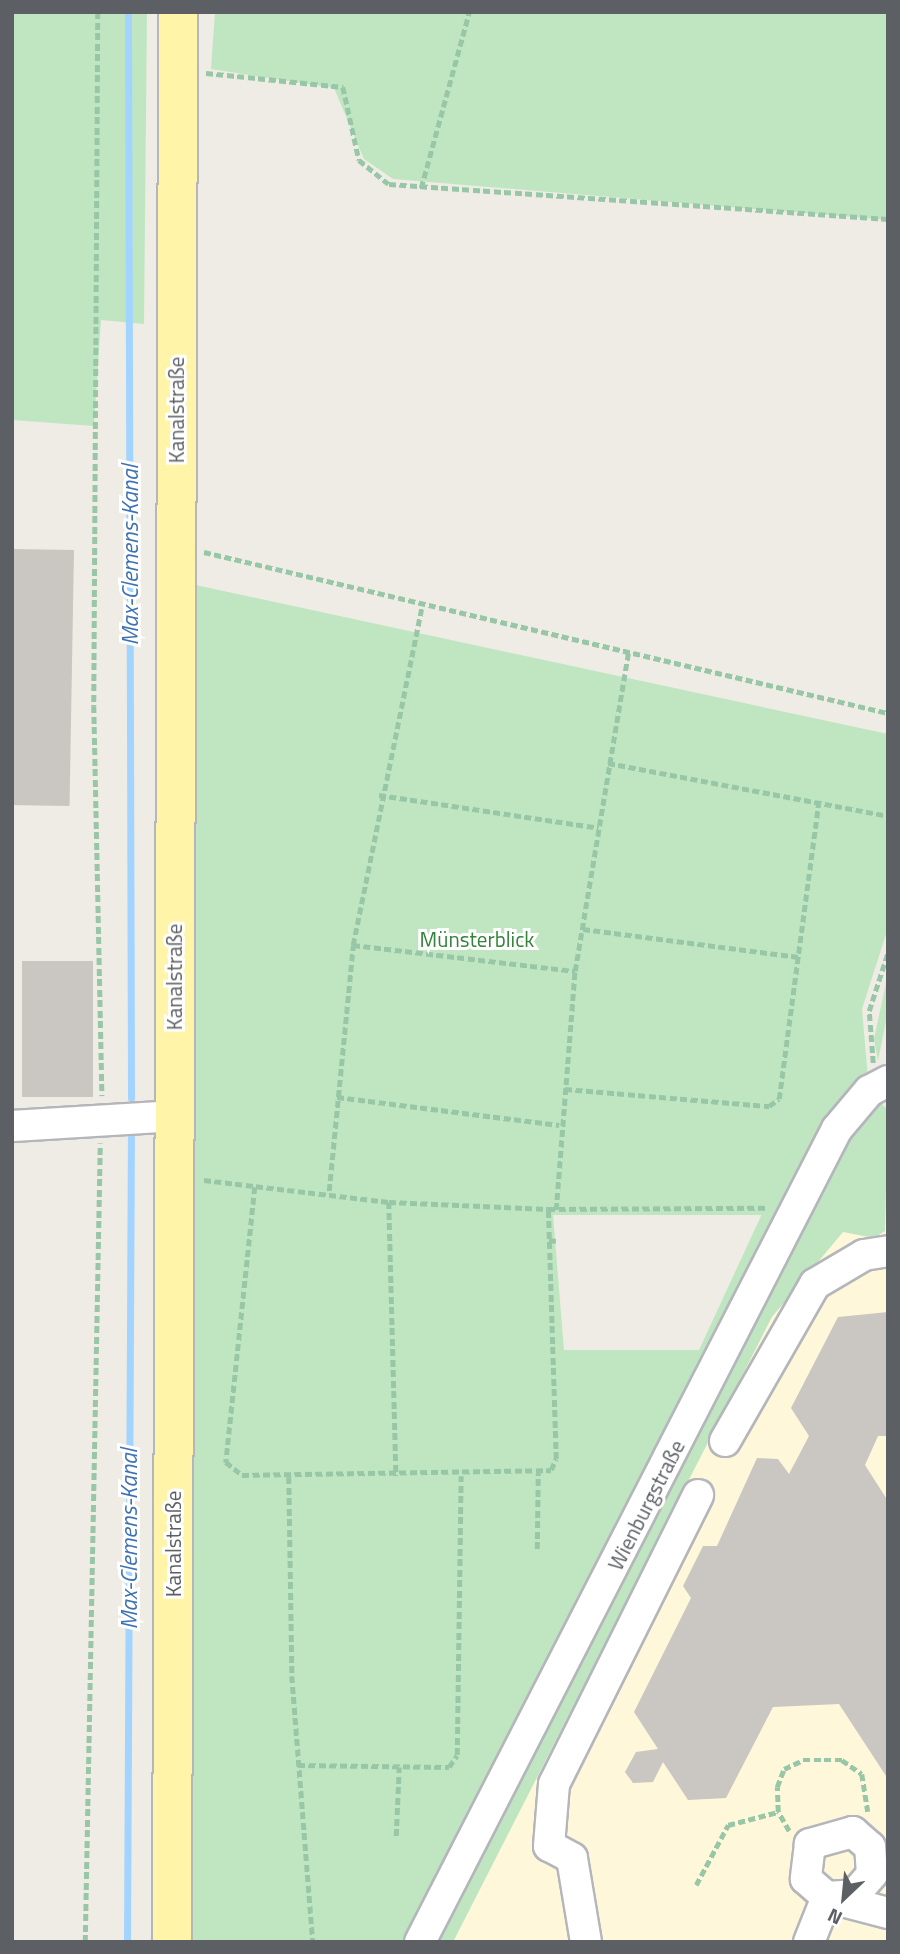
<!DOCTYPE html>
<meta charset="utf-8">
<style>
body{margin:0}
#map{position:relative;width:900px;height:1954px;overflow:hidden;background:#eeece4;font-family:"Titillium Web",sans-serif}
div>[style]{position:absolute}
.commercial>*{inset:0;background:#fef7d9}
.green>*{inset:0;background:#c0e6c1}
.stream>*{height:7px;margin:-3.5px;padding:0 3.5px;transform-origin:3.5px;border-radius:3.5px;background:#a3d4ff}
.building>*{inset:0;background:#cac6c1;transform-origin:0 0}
.path>*{height:4.5px;margin-top:-2.25px;transform-origin:0;background:repeating-linear-gradient(90deg,#98c7a7 0 7px,transparent 0 10.5px)}
.roads{filter:drop-shadow(2px 0 #b4b6bb) drop-shadow(-2px 0 #b4b6bb) drop-shadow(0 2px #b4b6bb) drop-shadow(0 -2px #b4b6bb)}
.minor>*{height:30px;margin:-15px;padding:0 15px;transform-origin:15px;border-radius:15px;background:#fff}
.major>*{height:38px;margin:-19px;padding:0 19px;transform-origin:19px;border-radius:19px;background:#fff4a8}
span{translate:-50% -50%;white-space:nowrap;text-align:center;line-height:1.15;-webkit-text-stroke:6px #fff;paint-order:stroke}
.street-label{font-size:21px;color:#5c5f64}
.park-label{font-size:21px;color:#33843a}
.water-label{font-size:23px;color:#3e73b3;font-style:italic}
.frame{position:absolute;inset:0;border:14px solid #5c5f64;pointer-events:none}
.north{position:absolute;left:809px;top:1863px;width:70px;height:70px;-webkit-text-stroke:5px #fff;paint-order:stroke;rotate:206deg;font-size:19px;font-weight:700;line-height:28px;text-align:center;color:#5c5f64}
.north::after{content:'';display:block;margin:auto;width:24px;height:32px;background:#5c5f64;clip-path:polygon(50% 0,100% 100%,50% 72%,0 100%)}
</style>
<div id="map">
<div class="commercial">
<div style="clip-path:polygon(852px 1156px,888px 1166px,888px 1942px,453px 1942px)"></div>
</div>
<div class="green">
<div style="clip-path:polygon(12px 12px,147px 12px,144px 324px,101px 320px,94px 426px,12px 420px)"></div>
<div style="clip-path:polygon(215px 12px,888px 12px,888px 220px,393px 179px,364px 159px,334px 88px,211px 69px)"></div>
<div style="clip-path:polygon(evenodd,191px 584px,888px 734px,888px 928px,862px 1009px,868px 1078px,847px 1137px,879px 1101px,888px 1110px,885px 1231px,874px 1238px,843px 1232px,772px 1317px,453px 1942px,190px 1942px,191px 584px,553px 1215px,761px 1215px,761px 1216px,699px 1350px,564px 1350px,553px 1215px)"></div>
<div style="clip-path:polygon(888px 974px,888px 1011px,878px 1061px,874px 1039px)"></div>
</div>
<div class="stream">
<div style="left:128px;top:12px;width:1086px;rotate:89.84deg"></div>
<div style="left:127px;top:1942px;width:806px;rotate:-89.72deg"></div>
</div>
<div class="building">
<div style="left:12px;top:549px;width:62px;height:256px;rotate:1deg"></div>
<div style="left:22px;top:961px;width:71px;height:136px"></div>
<div style="clip-path:polygon(888px 1312px,888px 1436px,878px 1436px,865px 1465px,888px 1501px,888px 1779px,839px 1704px,773px 1707px,726px 1798px,688px 1800px,663px 1762px,653px 1782px,633px 1783px,625px 1772px,636px 1752px,658px 1749px,634px 1712px,691px 1598px,683px 1586px,703px 1546px,717px 1546px,757px 1458px,778px 1459px,789px 1474px,809px 1436px,791px 1408px,838px 1317px)"></div>
</div>
<div class="path">
<div style="left:98px;top:12px;width:694px;rotate:90.33deg"></div>
<div style="left:94px;top:706px;width:390px;rotate:88.8deg"></div>
<div style="left:206px;top:73px;width:138px;rotate:5.8deg"></div>
<div style="left:343px;top:87px;width:75px;rotate:77.6deg"></div>
<div style="left:359px;top:160px;width:38px;rotate:39deg"></div>
<div style="left:389px;top:184px;width:500px;rotate:4.01deg"></div>
<div style="left:421px;top:188px;width:182px;rotate:-74.7deg"></div>
<div style="left:204px;top:552px;width:703px;rotate:13.25deg"></div>
<div style="left:608px;top:763px;width:285px;rotate:10.7deg"></div>
<div style="left:379px;top:795px;width:222px;rotate:8.5deg"></div>
<div style="left:583px;top:929px;width:218px;rotate:7.4deg"></div>
<div style="left:353px;top:945px;width:224px;rotate:6.7deg"></div>
<div style="left:873px;top:1063px;width:52px;rotate:-94.4deg"></div>
<div style="left:869px;top:1011px;width:62px;rotate:-72.1deg"></div>
<div style="left:565px;top:1089px;width:205px;rotate:4.8deg"></div>
<div style="left:769px;top:1106px;width:12px;rotate:-35deg"></div>
<div style="left:779px;top:1099px;width:301px;rotate:-82.4deg"></div>
<div style="left:337px;top:1097px;width:224px;rotate:7.2deg"></div>
<div style="left:204px;top:1180px;width:186px;rotate:6.8deg"></div>
<div style="left:389px;top:1202px;width:159px;rotate:2.5deg"></div>
<div style="left:548px;top:1209px;width:219px;rotate:-0.3deg"></div>
<div style="left:255px;top:1187px;width:277px;rotate:96deg"></div>
<div style="left:226px;top:1462px;width:21px;rotate:39deg"></div>
<div style="left:242px;top:1475px;width:309px;rotate:-0.9deg"></div>
<div style="left:551px;top:1470px;width:12px;rotate:-66deg"></div>
<div style="left:556px;top:1459px;width:250px;rotate:-91.8deg"></div>
<div style="left:329px;top:1191px;width:247px;rotate:-84.4deg"></div>
<div style="left:353px;top:945px;width:350px;rotate:-78.5deg"></div>
<div style="left:389px;top:1202px;width:274px;rotate:88.5deg"></div>
<div style="left:556px;top:1210px;width:240px;rotate:-85.5deg"></div>
<div style="left:575px;top:971px;width:322px;rotate:-80.5deg"></div>
<div style="left:549px;top:1240px;width:7px;rotate:8deg"></div>
<div style="left:289px;top:1477px;width:199px;rotate:89.1deg"></div>
<div style="left:292px;top:1676px;width:267px;rotate:85.5deg"></div>
<div style="left:537px;top:1549px;width:76px;rotate:-89.2deg"></div>
<div style="left:298px;top:1765px;width:151px;rotate:0.8deg"></div>
<div style="left:449px;top:1767px;width:14px;rotate:-56deg"></div>
<div style="left:457px;top:1755px;width:279px;rotate:-89.2deg"></div>
<div style="left:789px;top:1831px;width:22px;rotate:-120deg"></div>
<div style="left:778px;top:1812px;width:25px;rotate:-92deg"></div>
<div style="left:777px;top:1787px;width:19px;rotate:-69deg"></div>
<div style="left:784px;top:1769px;width:21px;rotate:-25deg"></div>
<div style="left:803px;top:1760px;width:39px"></div>
<div style="left:842px;top:1760px;width:24px;rotate:35deg"></div>
<div style="left:862px;top:1774px;width:38px;rotate:81deg"></div>
<div style="left:396px;top:1836px;width:69px;rotate:-87.5deg"></div>
<div style="left:696px;top:1885px;width:68px;rotate:-61.9deg"></div>
<div style="left:728px;top:1825px;width:52px;rotate:-14.6deg"></div>
<div style="left:85px;top:1942px;width:799px;rotate:-88.92deg"></div>
</div>
<div class="roads">
<div class="minor">
<div style="left:12px;top:1126px;width:162px;rotate:-3.5deg"></div>
<div style="left:725px;top:1441px;width:181px;rotate:-60.2deg"></div>
<div style="left:815px;top:1284px;width:57px;rotate:-30.6deg"></div>
<div style="left:864px;top:1255px;width:24px;rotate:-9deg"></div>
<div style="left:827px;top:1897px;width:27px;rotate:-4deg"></div>
<div style="left:854px;top:1895px;width:28px;rotate:-49deg"></div>
<div style="left:872px;top:1874px;width:27px;rotate:-94deg"></div>
<div style="left:870px;top:1847px;width:23px;rotate:-139deg"></div>
<div style="left:853px;top:1832px;width:45px;rotate:164.4deg"></div>
<div style="left:810px;top:1844px;width:35px;rotate:97deg"></div>
<div style="left:806px;top:1879px;width:28px;rotate:41deg"></div>
<div style="left:827px;top:1897px;width:63px;rotate:14.7deg"></div>
<div style="left:420px;top:1942px;width:914px;rotate:-62.85deg"></div>
<div style="left:837px;top:1129px;width:50px;rotate:-49.9deg"></div>
<div style="left:869px;top:1091px;width:21px;rotate:-28deg"></div>
<div style="left:586px;top:1942px;width:85px;rotate:-99.5deg"></div>
<div style="left:572px;top:1858px;width:26px;rotate:-152deg"></div>
<div style="left:549px;top:1846px;width:62px;rotate:-85.4deg"></div>
<div style="left:554px;top:1784px;width:323px;rotate:-63.5deg"></div>
<div style="left:809px;top:1942px;width:48px;rotate:-68.2deg"></div>
</div>
<div class="major">
<div style="left:172px;top:1942px;width:1930px;rotate:-89.82deg"></div>
</div>
</div>
<div class="street-label">
<span style="left:176px;top:410px;rotate:-90deg">Kanalstraße</span>
<span style="left:174px;top:977px;rotate:-90deg">Kanalstraße</span>
<span style="left:646px;top:1505px;rotate:-63deg">Wienburgstraße</span>
<span style="left:173px;top:1544px;rotate:-90deg">Kanalstraße</span>
</div>
<div class="park-label">
<span style="left:477px;top:939px">Münsterblick</span>
</div>
<div class="water-label">
<span style="left:130px;top:555px;rotate:-90deg">Max-Clemens-Kanal</span>
<span style="left:129px;top:1539px;rotate:-90deg">Max-Clemens-Kanal</span>
</div>
<div class="frame"></div>
<div class="north">N</div>
</div>
